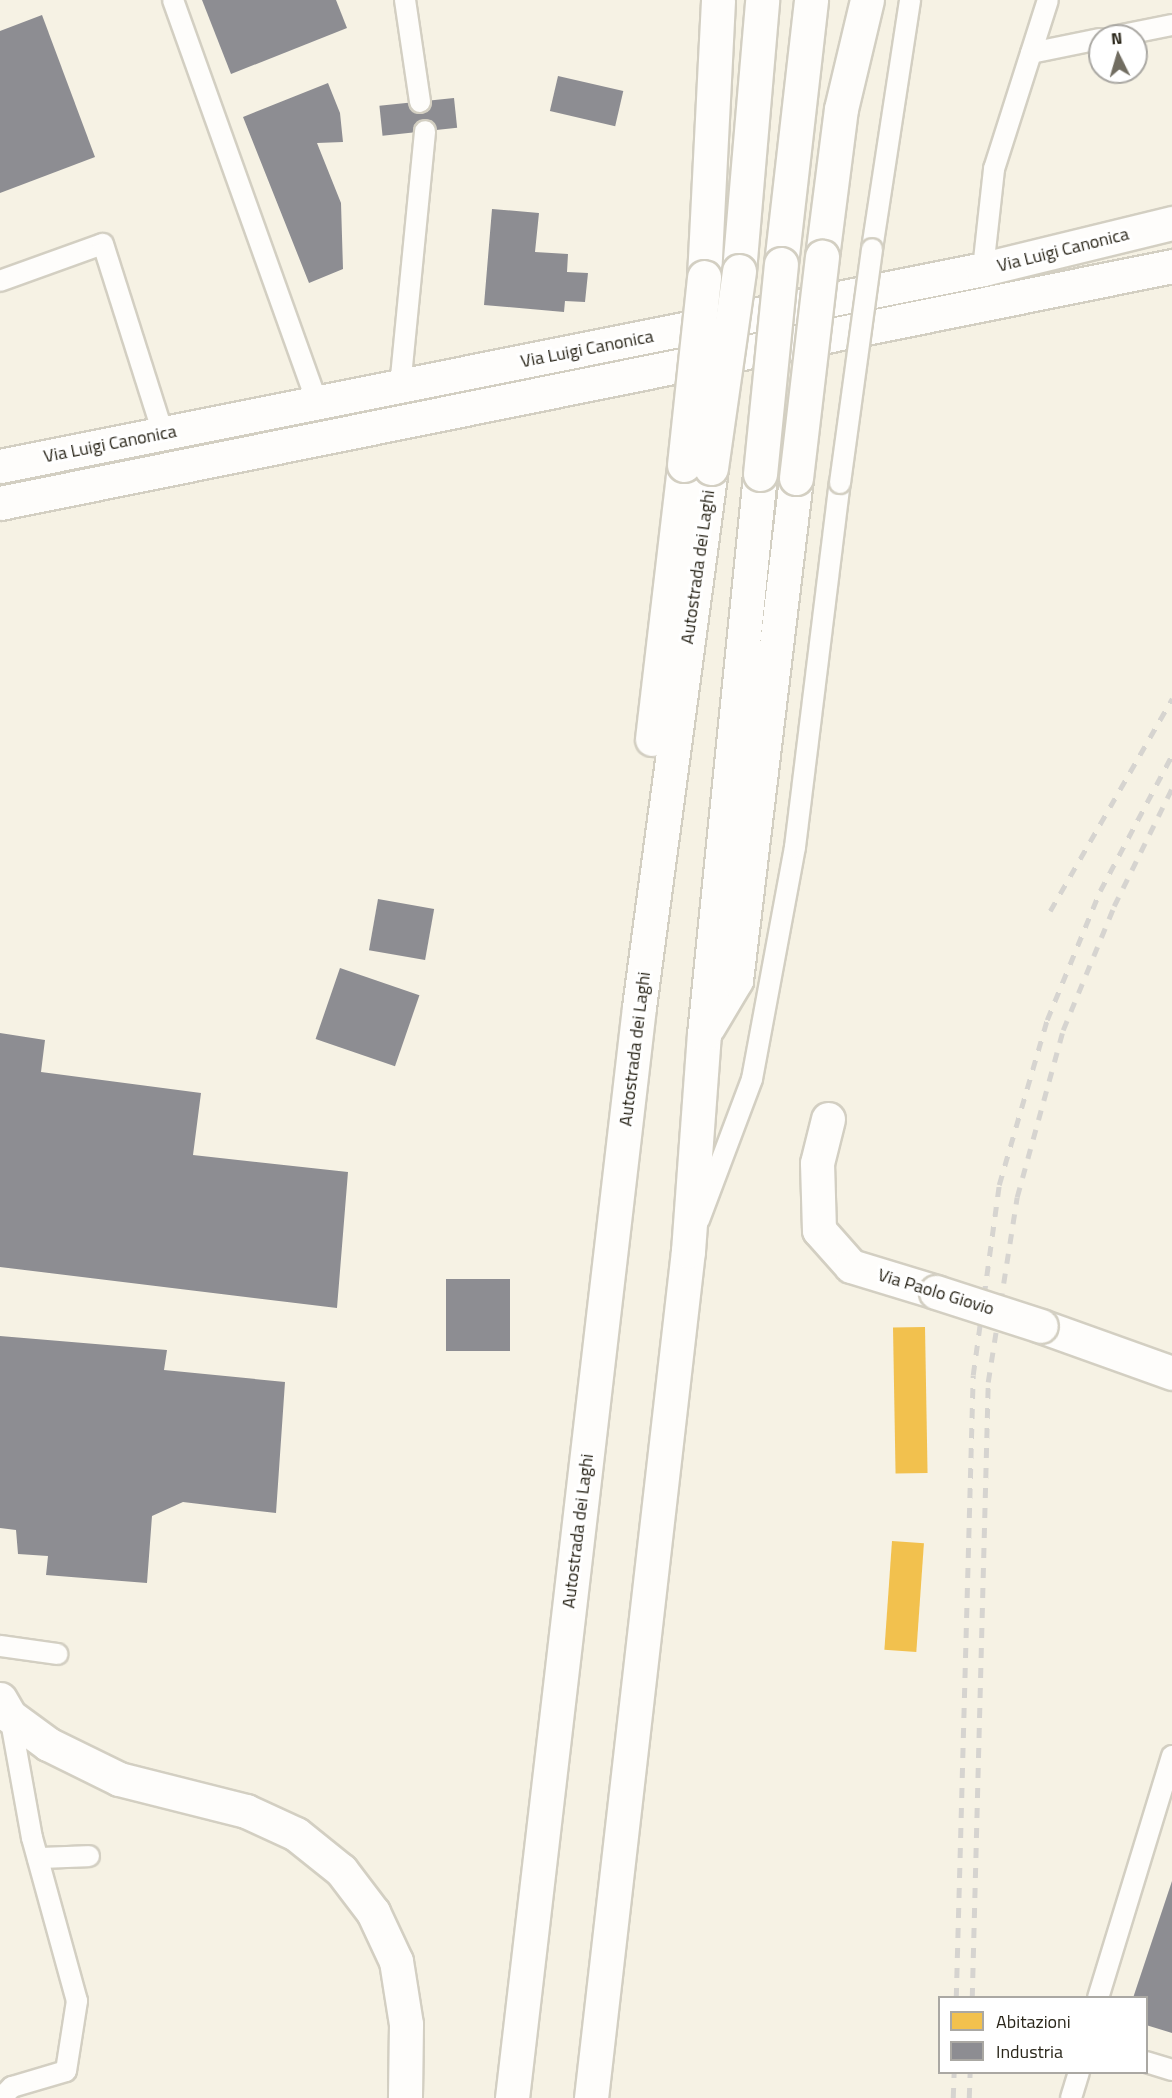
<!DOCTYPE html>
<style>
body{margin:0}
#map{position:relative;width:1172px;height:2098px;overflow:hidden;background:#f6f2e4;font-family:"Titillium Web",sans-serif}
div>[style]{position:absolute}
.homes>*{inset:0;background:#f2c14e;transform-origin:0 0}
.industry>*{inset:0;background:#8d8d92;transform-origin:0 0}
.roads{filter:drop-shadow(2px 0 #d3cfc2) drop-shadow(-2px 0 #d3cfc2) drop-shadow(0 2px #d3cfc2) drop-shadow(0 -2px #d3cfc2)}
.service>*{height:20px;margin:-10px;padding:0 10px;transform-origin:10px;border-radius:10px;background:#fefdfb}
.minor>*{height:33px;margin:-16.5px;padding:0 16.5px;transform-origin:16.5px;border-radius:16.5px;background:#fefdfb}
.tertiary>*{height:33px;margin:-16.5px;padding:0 16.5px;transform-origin:16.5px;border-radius:16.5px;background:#fefdfb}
.motorway>*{height:33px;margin:-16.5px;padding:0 16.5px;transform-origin:16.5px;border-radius:16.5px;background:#fefdfb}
.rail>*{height:4.5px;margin-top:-2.25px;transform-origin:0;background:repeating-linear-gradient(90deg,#d6d4d0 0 10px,transparent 0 20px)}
.bridges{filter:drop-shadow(2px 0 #d3cfc2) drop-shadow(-2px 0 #d3cfc2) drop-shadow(0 2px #d3cfc2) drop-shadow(0 -2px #d3cfc2)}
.service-bridge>*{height:20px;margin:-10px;padding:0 10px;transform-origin:10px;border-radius:10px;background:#fefdfb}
.minor-bridge>*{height:33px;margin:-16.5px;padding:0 16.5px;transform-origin:16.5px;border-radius:16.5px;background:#fefdfb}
.motorway-bridge>*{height:33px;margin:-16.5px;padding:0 16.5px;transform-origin:16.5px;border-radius:16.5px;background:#fefdfb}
span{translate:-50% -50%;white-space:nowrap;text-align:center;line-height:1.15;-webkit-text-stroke:6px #fff;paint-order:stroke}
.street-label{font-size:18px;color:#2a261a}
.legend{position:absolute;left:938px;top:1996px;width:210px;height:78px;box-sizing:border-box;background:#fff;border:2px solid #aaa8a3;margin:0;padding:8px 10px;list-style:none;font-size:18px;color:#2a261a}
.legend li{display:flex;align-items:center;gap:12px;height:30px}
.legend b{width:30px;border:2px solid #aaa8a3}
.north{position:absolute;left:1088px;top:24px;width:60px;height:60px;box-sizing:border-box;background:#fff;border:2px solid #aaa8a3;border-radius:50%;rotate:355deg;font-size:16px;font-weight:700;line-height:24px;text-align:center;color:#2a261a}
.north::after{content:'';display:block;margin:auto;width:21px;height:27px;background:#716d61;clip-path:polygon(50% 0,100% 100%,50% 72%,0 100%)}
</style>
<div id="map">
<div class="homes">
<div style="left:925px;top:1327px;width:146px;height:32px;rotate:89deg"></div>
<div style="left:892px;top:1541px;width:32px;height:109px;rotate:4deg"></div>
</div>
<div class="industry">
<div style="clip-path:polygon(202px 0,336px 0,347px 28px,231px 74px)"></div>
<div style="clip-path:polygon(42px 15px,95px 157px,0 193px,0 31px)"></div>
<div style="left:558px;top:76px;width:67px;height:36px;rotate:13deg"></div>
<div style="clip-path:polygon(328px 83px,340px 113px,343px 142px,317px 143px,341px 203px,343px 269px,309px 283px,243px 117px)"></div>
<div style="left:454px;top:98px;width:30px;height:75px;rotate:84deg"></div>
<div style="clip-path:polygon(492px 209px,539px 213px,535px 252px,568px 254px,567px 272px,588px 273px,585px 302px,565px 301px,564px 312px,484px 305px)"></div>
<div style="left:378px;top:899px;width:57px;height:52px;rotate:10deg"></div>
<div style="left:340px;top:968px;width:84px;height:75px;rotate:19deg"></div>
<div style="clip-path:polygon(0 1033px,45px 1040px,41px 1072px,201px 1093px,193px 1155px,348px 1172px,337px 1308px,0 1267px)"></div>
<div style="left:446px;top:1279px;width:64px;height:72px"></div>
<div style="clip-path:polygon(0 1336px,167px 1350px,164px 1370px,285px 1382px,276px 1513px,183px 1502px,152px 1516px,147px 1583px,46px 1575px,48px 1556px,18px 1554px,16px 1530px,0 1528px)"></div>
<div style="clip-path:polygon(1172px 1881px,1172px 2033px,1146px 2025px,1146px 1998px,1133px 1998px)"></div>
</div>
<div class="roads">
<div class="service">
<div style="left:173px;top:0;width:428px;rotate:70.3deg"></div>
<div style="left:405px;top:0;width:103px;rotate:81.6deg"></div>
<div style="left:1117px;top:36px;width:56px;rotate:-11.3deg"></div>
<div style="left:1031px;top:53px;width:70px;rotate:-11.5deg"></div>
<div style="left:872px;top:249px;width:252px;rotate:-81.3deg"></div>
<div style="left:983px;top:269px;width:101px;rotate:-83.7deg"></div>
<div style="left:994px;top:169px;width:177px;rotate:-72.3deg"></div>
<div style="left:0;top:281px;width:109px;rotate:-19.8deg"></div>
<div style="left:103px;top:244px;width:198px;rotate:72.4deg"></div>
<div style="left:400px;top:387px;width:257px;rotate:-84.4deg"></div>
<div style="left:699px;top:1220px;width:151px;rotate:-69.4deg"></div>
<div style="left:752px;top:1079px;width:236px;rotate:-79.5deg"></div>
<div style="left:795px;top:847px;width:367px;rotate:-83deg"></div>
<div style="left:0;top:1646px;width:58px;rotate:8deg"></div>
<div style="left:38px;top:1858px;width:51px;rotate:-2.2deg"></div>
<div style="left:1098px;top:1998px;width:253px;rotate:-73deg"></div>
<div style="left:1146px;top:2062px;width:27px;rotate:17deg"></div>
<div style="left:1px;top:2098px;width:16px;rotate:-45deg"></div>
<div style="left:12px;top:2087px;width:56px;rotate:-16.5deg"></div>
<div style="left:66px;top:2071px;width:71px;rotate:-81.1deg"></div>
<div style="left:77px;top:2001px;width:169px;rotate:-105.4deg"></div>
<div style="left:32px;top:1838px;width:124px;rotate:-100.2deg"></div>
<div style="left:1071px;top:2098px;width:27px;rotate:-73deg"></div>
</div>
<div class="minor">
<div style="left:828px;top:1119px;width:45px;rotate:104deg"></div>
<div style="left:817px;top:1163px;width:67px;rotate:88.3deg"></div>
<div style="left:819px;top:1230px;width:48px;rotate:48.4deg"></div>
<div style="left:851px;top:1266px;width:89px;rotate:17deg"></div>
<div style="left:1041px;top:1326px;width:139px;rotate:19.7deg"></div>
<div style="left:0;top:1699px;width:20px;rotate:60deg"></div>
<div style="left:10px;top:1716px;width:47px;rotate:36.4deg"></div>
<div style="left:48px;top:1744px;width:79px;rotate:26.2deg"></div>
<div style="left:119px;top:1779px;width:131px;rotate:14.1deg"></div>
<div style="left:246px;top:1811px;width:55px;rotate:24.7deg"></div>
<div style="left:296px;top:1834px;width:58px;rotate:38.7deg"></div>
<div style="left:341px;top:1870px;width:53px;rotate:52.7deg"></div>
<div style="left:373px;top:1912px;width:54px;rotate:64.9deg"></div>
<div style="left:396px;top:1961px;width:64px;rotate:81deg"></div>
<div style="left:406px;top:2024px;width:74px;rotate:90.8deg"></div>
</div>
<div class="tertiary">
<div style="left:0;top:466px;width:1003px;rotate:-11.33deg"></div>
<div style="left:983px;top:269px;width:195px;rotate:-13.7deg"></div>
<div style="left:0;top:503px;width:1196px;rotate:-11.43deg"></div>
</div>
<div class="motorway">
<div style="left:822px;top:257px;width:149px;rotate:-82.7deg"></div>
<div style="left:841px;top:109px;width:112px;rotate:-76.6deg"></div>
<div style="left:781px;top:264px;width:266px;rotate:-83.5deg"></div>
<div style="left:739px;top:271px;width:272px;rotate:-85.1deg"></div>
<div style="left:704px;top:277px;width:277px;rotate:-87.1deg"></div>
<div style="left:652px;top:739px;width:276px;rotate:-83.3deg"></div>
<div style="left:708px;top:1027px;width:55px;rotate:-59.2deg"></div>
<div style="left:736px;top:980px;width:506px;rotate:-83.18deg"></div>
<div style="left:512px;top:2098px;width:1098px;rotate:-83.36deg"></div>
<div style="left:639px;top:1007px;width:544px;rotate:-82.39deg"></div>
<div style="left:591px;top:2098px;width:853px;rotate:-83.47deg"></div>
<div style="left:688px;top:1251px;width:218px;rotate:-85.8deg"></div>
<div style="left:704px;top:1034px;width:563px;rotate:-84.29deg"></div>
</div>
</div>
<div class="rail">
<div style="left:1050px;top:911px;width:245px;rotate:-60.1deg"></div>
<div style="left:956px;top:1998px;width:623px;rotate:-88.44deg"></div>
<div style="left:973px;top:1375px;width:192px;rotate:-82.2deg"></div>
<div style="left:999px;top:1185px;width:172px;rotate:-73.8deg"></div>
<div style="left:1047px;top:1020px;width:139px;rotate:-67.7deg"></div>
<div style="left:1100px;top:891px;width:154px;rotate:-62.1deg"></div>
<div style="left:972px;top:1998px;width:616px;rotate:-88.51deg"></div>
<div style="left:988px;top:1382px;width:187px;rotate:-81.1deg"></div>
<div style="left:1017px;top:1197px;width:173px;rotate:-74.6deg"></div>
<div style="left:1063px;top:1030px;width:134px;rotate:-67.6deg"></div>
<div style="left:1114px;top:906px;width:131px;rotate:-63.8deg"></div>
<div style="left:953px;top:2098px;width:26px;rotate:-88deg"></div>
<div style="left:969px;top:2098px;width:26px;rotate:-88deg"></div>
</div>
<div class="bridges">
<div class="service-bridge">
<div style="left:840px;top:483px;width:236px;rotate:-82.2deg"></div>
</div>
<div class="minor-bridge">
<div style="left:936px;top:1292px;width:110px;rotate:17.9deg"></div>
</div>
<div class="motorway-bridge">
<div style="left:684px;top:465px;width:189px;rotate:-83.9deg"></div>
<div style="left:711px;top:468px;width:199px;rotate:-81.9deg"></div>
<div style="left:760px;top:474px;width:211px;rotate:-84.3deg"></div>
<div style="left:796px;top:478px;width:223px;rotate:-83.3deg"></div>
</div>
</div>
<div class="street-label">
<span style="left:1063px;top:250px;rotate:-14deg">Via Luigi Canonica</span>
<span style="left:587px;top:349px;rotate:-11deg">Via Luigi Canonica</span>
<span style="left:110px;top:444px;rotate:-11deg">Via Luigi Canonica</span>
<span style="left:698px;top:567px;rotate:-82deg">Autostrada dei Laghi</span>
<span style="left:635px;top:1049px;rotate:-83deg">Autostrada dei Laghi</span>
<span style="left:936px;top:1292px;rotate:17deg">Via Paolo Giovio</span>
<span style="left:578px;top:1531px;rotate:-83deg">Autostrada dei Laghi</span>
</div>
<ul class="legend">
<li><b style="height:16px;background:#f2c14e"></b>Abitazioni</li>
<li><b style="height:16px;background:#8d8d92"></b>Industria</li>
</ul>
<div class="north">N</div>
</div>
